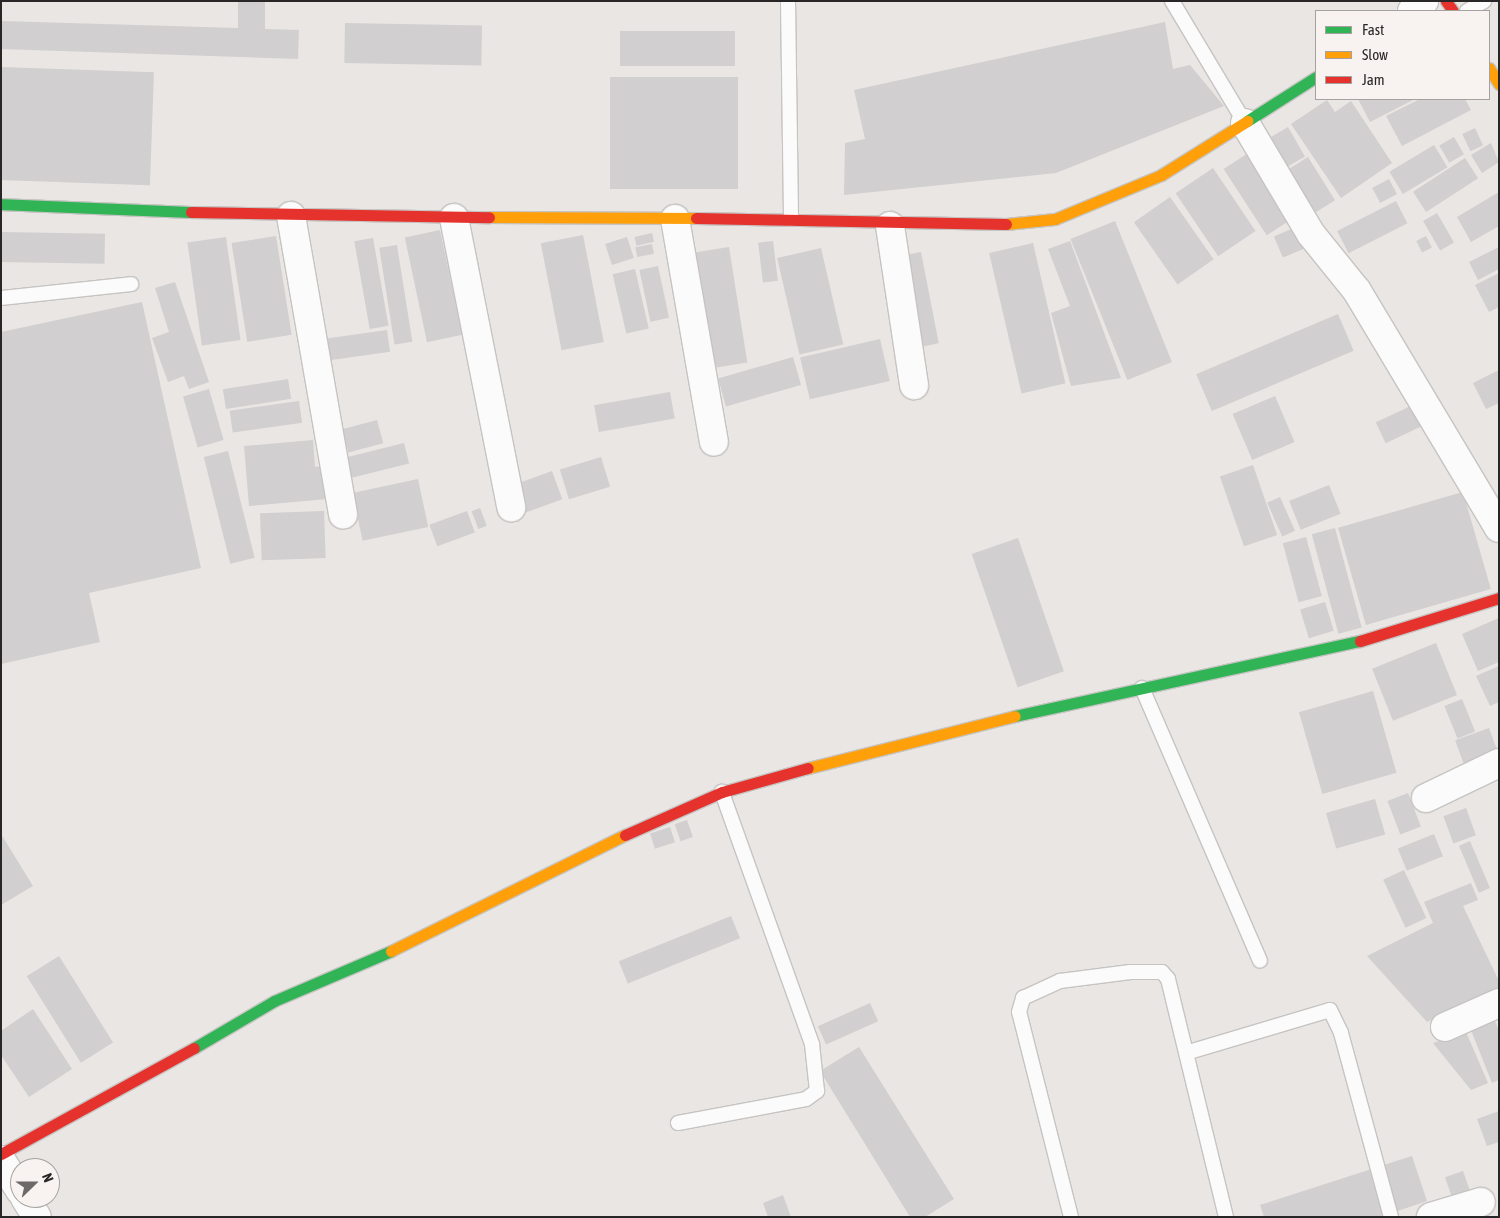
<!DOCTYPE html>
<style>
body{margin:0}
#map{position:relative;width:1500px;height:1218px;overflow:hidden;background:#e9e6e4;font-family:"Asap Condensed",sans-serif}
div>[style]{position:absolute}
.building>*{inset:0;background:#d1cfcf;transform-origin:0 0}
.roads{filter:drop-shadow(1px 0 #c6c4c2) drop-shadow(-1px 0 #c6c4c2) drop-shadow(0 1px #c6c4c2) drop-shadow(0 -1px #c6c4c2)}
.lane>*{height:14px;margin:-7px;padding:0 7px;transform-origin:7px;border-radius:7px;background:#fcfbfb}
.street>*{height:28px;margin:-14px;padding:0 14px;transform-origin:14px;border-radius:14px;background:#fcfbfb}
.fast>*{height:11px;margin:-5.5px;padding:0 5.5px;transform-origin:5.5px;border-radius:5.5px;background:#30b455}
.slow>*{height:11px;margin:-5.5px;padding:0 5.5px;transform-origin:5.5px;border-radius:5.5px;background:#ff9f0a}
.jam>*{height:11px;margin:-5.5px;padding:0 5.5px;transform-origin:5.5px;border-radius:5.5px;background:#e5322d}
span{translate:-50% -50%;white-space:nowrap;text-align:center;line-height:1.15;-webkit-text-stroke:4px #f8f3f0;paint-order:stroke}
.frame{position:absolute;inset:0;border:2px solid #282626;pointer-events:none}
.legend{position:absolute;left:1315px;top:10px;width:175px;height:90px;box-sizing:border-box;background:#f8f3f0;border:1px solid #a5a19f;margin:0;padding:6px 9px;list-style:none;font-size:15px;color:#282626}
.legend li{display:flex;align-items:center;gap:10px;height:25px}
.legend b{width:25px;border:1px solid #a5a19f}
.north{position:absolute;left:10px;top:1158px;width:50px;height:50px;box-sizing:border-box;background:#f8f3f0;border:1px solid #a5a19f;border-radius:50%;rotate:68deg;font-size:14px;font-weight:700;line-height:20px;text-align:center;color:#282626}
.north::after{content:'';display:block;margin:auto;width:18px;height:22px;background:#6c6968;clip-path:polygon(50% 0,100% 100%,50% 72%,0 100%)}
</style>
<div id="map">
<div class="building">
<div style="clip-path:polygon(238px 1px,265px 1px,265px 29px,299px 30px,298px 59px,1px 49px,1px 21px,238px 28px)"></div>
<div style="clip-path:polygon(1165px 22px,1173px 69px,1190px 65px,1224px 106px,1056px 173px,844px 195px,845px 143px,865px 139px,854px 90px)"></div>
<div style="left:345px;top:23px;width:137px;height:40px;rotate:1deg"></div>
<div style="left:735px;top:31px;width:35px;height:115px;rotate:90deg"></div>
<div style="left:1px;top:67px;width:153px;height:113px;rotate:2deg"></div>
<div style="left:610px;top:77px;width:128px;height:112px"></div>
<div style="clip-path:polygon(1358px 99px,1415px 99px,1370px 122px)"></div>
<div style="clip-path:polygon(1420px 99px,1465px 99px,1471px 110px,1402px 146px,1386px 116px)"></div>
<div style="clip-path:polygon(1327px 100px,1335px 112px,1351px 101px,1392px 163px,1341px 198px,1291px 124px)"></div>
<div style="left:1288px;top:127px;width:34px;height:28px;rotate:60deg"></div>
<div style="left:1475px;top:128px;width:19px;height:14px;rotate:65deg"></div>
<div style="left:1454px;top:137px;width:20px;height:17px;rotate:60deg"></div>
<div style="clip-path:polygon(1491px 143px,1499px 162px,1482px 173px,1471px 155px)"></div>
<div style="left:1434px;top:145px;width:26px;height:52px;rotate:59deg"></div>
<div style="left:1253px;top:150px;width:79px;height:35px;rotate:57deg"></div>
<div style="left:1308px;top:157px;width:51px;height:36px;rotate:58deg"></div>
<div style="left:1465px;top:158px;width:24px;height:62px;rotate:57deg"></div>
<div style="left:1213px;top:168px;width:76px;height:45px;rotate:56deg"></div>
<div style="left:1389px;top:179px;width:17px;height:19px;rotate:62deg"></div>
<div style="clip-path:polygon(1499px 192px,1499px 226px,1471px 242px,1457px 217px)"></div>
<div style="left:1170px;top:197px;width:76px;height:44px;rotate:55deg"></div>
<div style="left:1396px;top:201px;width:25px;height:66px;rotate:63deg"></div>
<div style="left:1437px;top:213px;width:34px;height:16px;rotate:60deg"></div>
<div style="left:1115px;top:221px;width:152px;height:48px;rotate:68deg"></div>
<div style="left:1296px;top:227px;width:23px;height:24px;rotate:67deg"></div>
<div style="left:440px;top:230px;width:107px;height:36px;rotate:78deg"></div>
<div style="left:1px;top:232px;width:104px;height:30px;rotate:1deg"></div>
<div style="left:652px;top:233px;width:9px;height:18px;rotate:77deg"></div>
<div style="left:583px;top:235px;width:109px;height:43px;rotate:79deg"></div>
<div style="left:276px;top:236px;width:100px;height:45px;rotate:81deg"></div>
<div style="left:1426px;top:236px;width:13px;height:11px;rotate:63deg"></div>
<div style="left:226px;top:237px;width:104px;height:39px;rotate:82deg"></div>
<div style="left:627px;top:237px;width:22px;height:23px;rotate:72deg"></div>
<div style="left:373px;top:238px;width:89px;height:19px;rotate:80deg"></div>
<div style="left:773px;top:241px;width:40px;height:15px;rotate:83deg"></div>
<div style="clip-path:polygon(1070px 241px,1121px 378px,1071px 386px,1051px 313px,1070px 306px,1048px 249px)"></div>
<div style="left:1033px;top:243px;width:144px;height:45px;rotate:77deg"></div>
<div style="left:652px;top:244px;width:10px;height:17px;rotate:79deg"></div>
<div style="left:397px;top:245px;width:98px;height:18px;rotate:81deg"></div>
<div style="left:729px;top:247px;width:117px;height:36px;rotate:81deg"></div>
<div style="clip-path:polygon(1499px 247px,1499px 269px,1478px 280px,1469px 262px)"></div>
<div style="left:821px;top:248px;width:99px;height:45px;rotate:77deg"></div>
<div style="left:921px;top:252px;width:93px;height:22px;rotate:79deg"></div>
<div style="left:658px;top:266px;width:53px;height:19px;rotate:78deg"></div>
<div style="left:635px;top:269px;width:61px;height:23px;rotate:77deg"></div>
<div style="clip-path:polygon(1499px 273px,1499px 307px,1489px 312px,1475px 285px)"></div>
<div style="clip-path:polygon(175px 282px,209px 382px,189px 389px,184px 376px,168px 382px,152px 338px,169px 332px,155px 288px)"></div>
<div style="clip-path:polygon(142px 302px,201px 568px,89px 593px,100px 642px,1px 664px,1px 332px)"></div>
<div style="left:1338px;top:314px;width:40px;height:154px;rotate:67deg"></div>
<div style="left:387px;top:330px;width:22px;height:61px;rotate:82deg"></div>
<div style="left:880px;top:339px;width:43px;height:82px;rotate:77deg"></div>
<div style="left:793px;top:357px;width:29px;height:78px;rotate:74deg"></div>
<div style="clip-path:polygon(1499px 370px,1499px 403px,1486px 409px,1473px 383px)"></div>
<div style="left:288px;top:379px;width:20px;height:66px;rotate:81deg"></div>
<div style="left:209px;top:389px;width:53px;height:27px;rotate:74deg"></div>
<div style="left:670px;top:392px;width:27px;height:77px;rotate:80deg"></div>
<div style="left:1275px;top:396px;width:50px;height:46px;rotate:67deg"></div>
<div style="left:299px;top:401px;width:22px;height:70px;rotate:82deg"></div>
<div style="left:1413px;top:405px;width:23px;height:41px;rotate:65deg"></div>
<div style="left:377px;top:420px;width:24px;height:36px;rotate:75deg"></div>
<div style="clip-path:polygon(313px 440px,315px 467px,325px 466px,328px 499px,249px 506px,244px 446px)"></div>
<div style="left:404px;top:443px;width:21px;height:60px;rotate:76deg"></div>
<div style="left:228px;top:451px;width:110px;height:25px;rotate:76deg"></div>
<div style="left:601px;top:457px;width:31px;height:43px;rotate:73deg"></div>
<div style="left:1253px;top:465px;width:74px;height:35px;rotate:71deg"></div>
<div style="left:552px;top:471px;width:30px;height:41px;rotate:70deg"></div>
<div style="left:418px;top:479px;width:49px;height:67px;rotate:78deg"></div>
<div style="left:1329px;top:485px;width:31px;height:43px;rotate:68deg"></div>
<div style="left:1463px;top:492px;width:101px;height:130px;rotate:74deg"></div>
<div style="left:1280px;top:497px;width:37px;height:14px;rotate:66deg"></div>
<div style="left:480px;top:508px;width:19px;height:9px;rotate:69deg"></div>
<div style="left:324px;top:511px;width:47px;height:64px;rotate:88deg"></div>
<div style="left:467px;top:511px;width:23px;height:40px;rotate:70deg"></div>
<div style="left:1335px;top:528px;width:103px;height:24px;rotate:75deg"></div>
<div style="left:1306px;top:537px;width:61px;height:24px;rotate:75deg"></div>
<div style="left:1018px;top:538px;width:141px;height:49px;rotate:71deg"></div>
<div style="left:1325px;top:602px;width:30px;height:26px;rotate:73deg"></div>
<div style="clip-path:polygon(1499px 618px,1499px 662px,1478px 671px,1462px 634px)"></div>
<div style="left:1436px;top:643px;width:56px;height:69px;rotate:68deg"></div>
<div style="clip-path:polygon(1499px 666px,1499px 702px,1490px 706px,1476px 676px)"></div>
<div style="left:1373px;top:691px;width:85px;height:77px;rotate:74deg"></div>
<div style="left:1462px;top:699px;width:35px;height:19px;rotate:68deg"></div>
<div style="left:1489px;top:728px;width:29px;height:36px;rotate:70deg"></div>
<div style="left:1408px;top:793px;width:36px;height:22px;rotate:69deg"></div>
<div style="left:1375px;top:799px;width:37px;height:51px;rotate:74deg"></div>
<div style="left:1466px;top:808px;width:29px;height:24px;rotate:70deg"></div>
<div style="left:687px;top:820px;width:18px;height:13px;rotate:71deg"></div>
<div style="left:670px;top:827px;width:16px;height:21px;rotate:72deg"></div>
<div style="clip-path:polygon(1px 834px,33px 886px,1px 905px)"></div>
<div style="left:1434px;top:834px;width:24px;height:39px;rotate:68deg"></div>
<div style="left:1470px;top:841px;width:51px;height:12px;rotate:67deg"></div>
<div style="left:1404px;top:870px;width:53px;height:23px;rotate:65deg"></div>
<div style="clip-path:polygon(1471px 883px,1478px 900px,1463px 906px,1499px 981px,1499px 991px,1427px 1022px,1367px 956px,1433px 923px,1424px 902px)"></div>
<div style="left:731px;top:916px;width:24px;height:121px;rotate:68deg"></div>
<div style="left:59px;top:956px;width:102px;height:38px;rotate:58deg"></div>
<div style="left:870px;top:1003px;width:20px;height:57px;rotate:66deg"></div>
<div style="clip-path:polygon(33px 1009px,72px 1069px,29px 1097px,1px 1055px,1px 1031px)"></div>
<div style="clip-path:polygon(1493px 1016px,1499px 1031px,1499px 1080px,1492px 1083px,1469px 1025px)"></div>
<div style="clip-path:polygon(1466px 1032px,1488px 1083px,1471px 1090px,1433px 1043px)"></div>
<div style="clip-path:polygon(859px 1047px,954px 1199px,925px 1217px,910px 1217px,820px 1071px)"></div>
<div style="clip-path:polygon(1499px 1111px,1499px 1142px,1487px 1146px,1477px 1119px)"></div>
<div style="clip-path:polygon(1412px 1156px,1427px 1201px,1380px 1217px,1264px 1217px,1260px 1205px)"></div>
<div style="left:1463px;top:1171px;width:46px;height:19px;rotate:71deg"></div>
<div style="clip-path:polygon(783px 1195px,791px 1217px,768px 1217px,763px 1203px)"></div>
</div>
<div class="roads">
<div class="lane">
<div style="left:788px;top:1px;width:218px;rotate:89.2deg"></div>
<div style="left:1172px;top:1px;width:142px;rotate:59.1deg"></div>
<div style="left:1467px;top:11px;width:20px;rotate:-30deg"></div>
<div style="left:1px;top:298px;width:131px;rotate:-6.1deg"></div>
<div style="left:1142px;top:688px;width:297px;rotate:66.6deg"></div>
<div style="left:1189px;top:1052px;width:147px;rotate:-16.6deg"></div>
<div style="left:1330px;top:1010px;width:25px;rotate:64deg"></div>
<div style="left:1341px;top:1033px;width:191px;rotate:74.8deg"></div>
<div style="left:678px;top:1123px;width:130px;rotate:-10.6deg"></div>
<div style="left:806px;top:1099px;width:14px;rotate:-36deg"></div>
<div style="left:817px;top:1091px;width:47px;rotate:-96.1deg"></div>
<div style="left:812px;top:1044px;width:268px;rotate:-109.7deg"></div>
<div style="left:1071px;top:1217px;width:211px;rotate:-104.2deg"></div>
<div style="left:1019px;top:1012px;width:15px;rotate:-74deg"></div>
<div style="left:1023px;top:998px;width:41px;rotate:-24.7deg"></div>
<div style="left:1060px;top:981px;width:71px;rotate:-7.3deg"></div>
<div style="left:1130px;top:972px;width:32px"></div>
<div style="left:1162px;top:972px;width:9px;rotate:49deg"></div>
<div style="left:1168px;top:979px;width:245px;rotate:76.3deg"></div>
</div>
<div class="street">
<div style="left:1412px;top:11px;width:16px;rotate:-40deg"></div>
<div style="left:1245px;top:123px;width:129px;rotate:59.3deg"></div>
<div style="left:1311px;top:234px;width:73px;rotate:51.1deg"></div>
<div style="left:1357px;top:291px;width:276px;rotate:59.1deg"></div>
<div style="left:291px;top:216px;width:303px;rotate:80.1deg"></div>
<div style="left:454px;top:218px;width:295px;rotate:78.8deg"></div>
<div style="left:675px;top:219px;width:226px;rotate:80.1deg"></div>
<div style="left:890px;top:226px;width:161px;rotate:81.4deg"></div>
<div style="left:1426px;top:798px;width:81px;rotate:-25.6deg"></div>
<div style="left:1445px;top:1027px;width:59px;rotate:-24deg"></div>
<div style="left:1px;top:1160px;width:36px;rotate:58deg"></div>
<div style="left:25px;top:1198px;width:22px;rotate:58deg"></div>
<div style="left:1431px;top:1217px;width:52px;rotate:-16.7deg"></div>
</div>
<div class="fast">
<div style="left:1247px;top:121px;width:82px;rotate:-32.5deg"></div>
<div style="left:1px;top:204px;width:190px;rotate:2.4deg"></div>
<div style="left:1015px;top:716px;width:353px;rotate:-12.3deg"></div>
<div style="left:194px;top:1048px;width:93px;rotate:-30.4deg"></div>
<div style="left:274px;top:1001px;width:127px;rotate:-23.1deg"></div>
</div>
<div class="slow">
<div style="left:1489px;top:68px;width:19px;rotate:58deg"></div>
<div style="left:489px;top:217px;width:207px;rotate:0.3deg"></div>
<div style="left:1006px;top:224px;width:49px;rotate:-5.8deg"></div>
<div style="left:1055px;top:219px;width:115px;rotate:-22.5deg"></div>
<div style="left:1161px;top:175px;width:102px;rotate:-32.1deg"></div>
<div style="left:808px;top:768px;width:213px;rotate:-14.1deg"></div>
<div style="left:391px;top:951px;width:261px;rotate:-26.4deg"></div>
</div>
<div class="jam">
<div style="left:1446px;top:1px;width:12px;rotate:55deg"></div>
<div style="left:191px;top:212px;width:298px;rotate:1deg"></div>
<div style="left:696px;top:218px;width:310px;rotate:1.1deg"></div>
<div style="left:1360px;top:641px;width:145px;rotate:-17.2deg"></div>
<div style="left:625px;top:835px;width:106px;rotate:-23.9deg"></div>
<div style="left:722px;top:792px;width:89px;rotate:-15.6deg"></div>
<div style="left:1px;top:1154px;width:220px;rotate:-28.8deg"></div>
</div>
</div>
<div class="frame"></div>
<ul class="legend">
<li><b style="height:6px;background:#30b455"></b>Fast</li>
<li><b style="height:6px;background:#ff9f0a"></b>Slow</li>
<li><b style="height:6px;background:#e5322d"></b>Jam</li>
</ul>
<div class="north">N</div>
</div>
